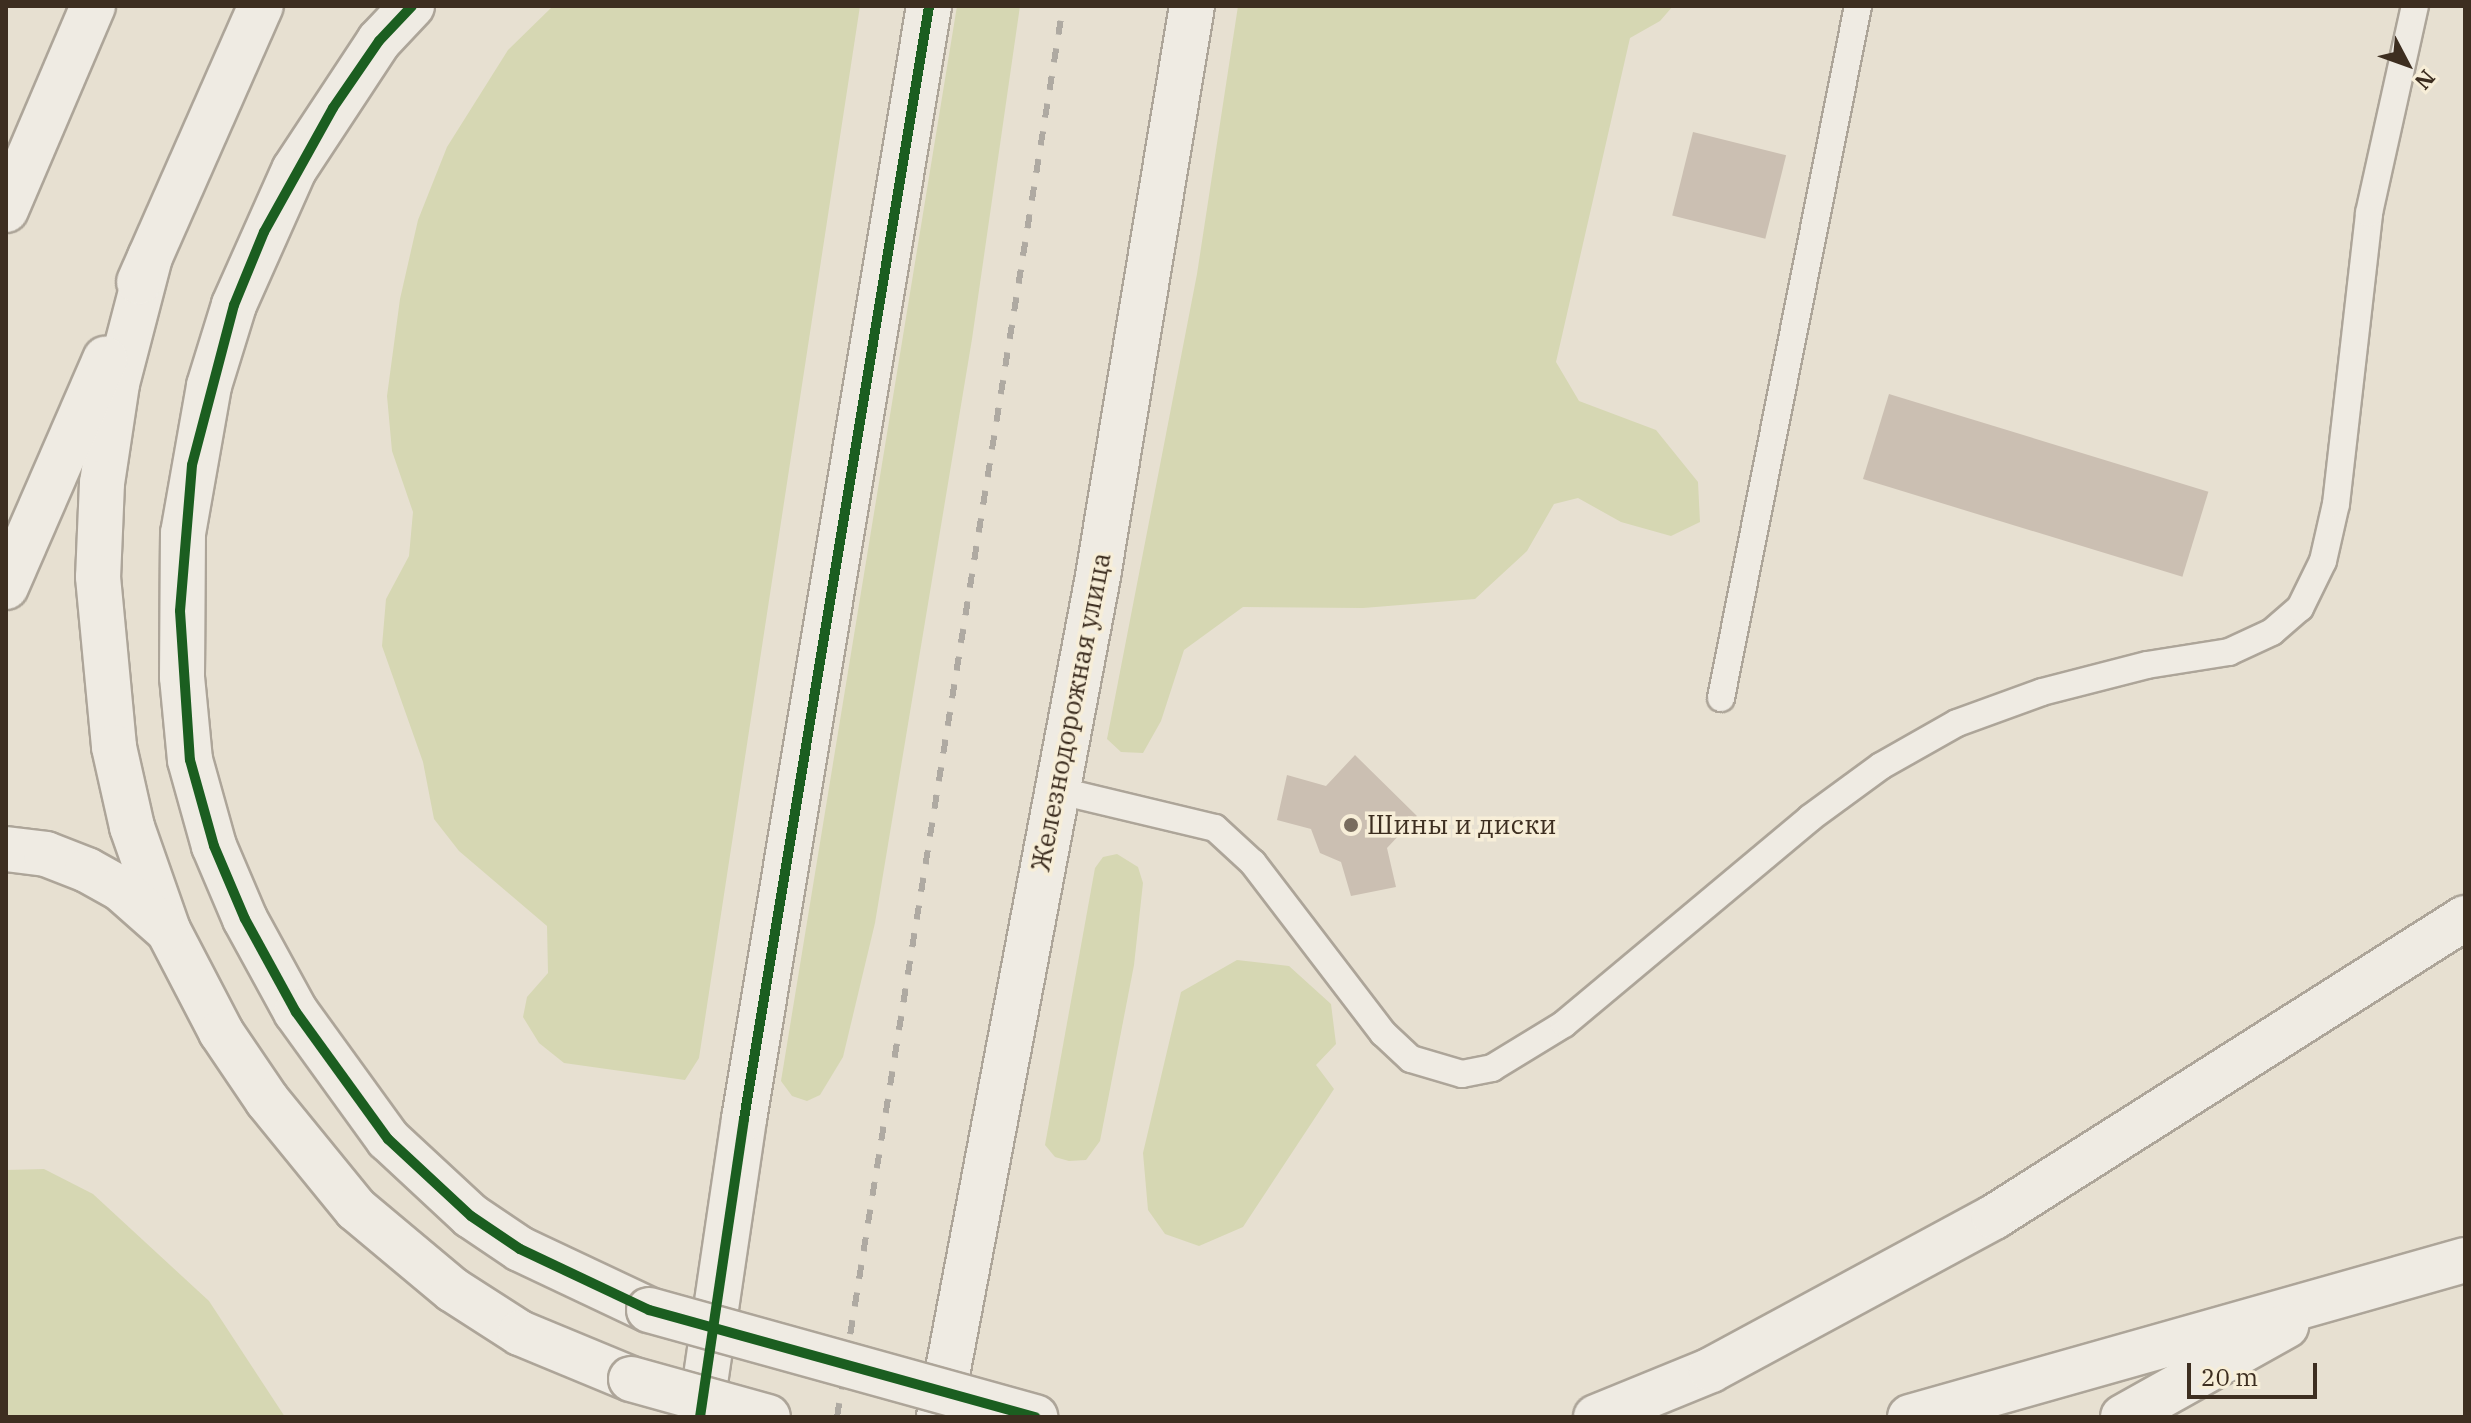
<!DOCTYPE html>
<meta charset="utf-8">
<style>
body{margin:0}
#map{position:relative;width:2471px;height:1423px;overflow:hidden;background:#e7e0d1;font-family:"IBM Plex Serif",serif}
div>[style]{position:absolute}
.green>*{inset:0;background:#d6d7b3}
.building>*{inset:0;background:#cbbfb2;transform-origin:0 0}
.roads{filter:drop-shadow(2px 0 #ada599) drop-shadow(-2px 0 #ada599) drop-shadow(0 2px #ada599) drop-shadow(0 -2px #ada599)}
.service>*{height:26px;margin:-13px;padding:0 13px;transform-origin:13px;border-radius:13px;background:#efebe3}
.minor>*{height:44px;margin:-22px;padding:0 22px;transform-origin:22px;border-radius:22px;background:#efebe3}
.tertiary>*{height:44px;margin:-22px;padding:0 22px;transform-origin:22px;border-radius:22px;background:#efebe3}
.secondary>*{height:44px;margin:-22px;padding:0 22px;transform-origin:22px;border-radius:22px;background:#efebe3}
.rail>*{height:6px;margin-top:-3px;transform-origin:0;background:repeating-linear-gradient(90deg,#afaaa2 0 14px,transparent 0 28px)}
.bridges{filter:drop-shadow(2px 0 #ada599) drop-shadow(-2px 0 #ada599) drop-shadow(0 2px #ada599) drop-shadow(0 -2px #ada599)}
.tertiary-bridge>*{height:44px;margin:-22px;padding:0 22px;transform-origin:22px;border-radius:22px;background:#efebe3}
.cycleway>*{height:10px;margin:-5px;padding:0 5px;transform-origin:5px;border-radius:5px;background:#1b5e20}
.dots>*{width:22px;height:22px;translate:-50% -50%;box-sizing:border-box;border:4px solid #f7eed8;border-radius:50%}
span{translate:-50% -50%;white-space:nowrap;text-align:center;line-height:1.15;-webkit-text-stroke:7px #f7eed8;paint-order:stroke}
.street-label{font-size:26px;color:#3d2e20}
.poi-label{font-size:26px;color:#3d2e20}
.left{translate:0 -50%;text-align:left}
.frame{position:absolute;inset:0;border:8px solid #3d2e20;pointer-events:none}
.north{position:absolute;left:2367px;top:24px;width:80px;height:80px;-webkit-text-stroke:6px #f7eed8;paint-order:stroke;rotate:131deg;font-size:22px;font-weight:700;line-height:32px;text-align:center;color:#3d2e20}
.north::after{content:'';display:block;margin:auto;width:28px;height:36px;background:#3d2e20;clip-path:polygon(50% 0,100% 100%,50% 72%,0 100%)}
.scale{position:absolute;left:2187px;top:1363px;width:130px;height:36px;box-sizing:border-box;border:4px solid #3d2e20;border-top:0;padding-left:10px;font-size:24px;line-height:28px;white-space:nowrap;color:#3d2e20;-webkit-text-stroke:6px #f7eed8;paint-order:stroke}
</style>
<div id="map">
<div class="green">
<div style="clip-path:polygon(553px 6px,860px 6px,699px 1058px,685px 1080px,564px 1063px,539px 1043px,523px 1017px,527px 997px,548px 973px,547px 926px,459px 851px,434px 819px,423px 762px,382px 646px,386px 599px,409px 556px,413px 512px,392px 451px,387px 396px,400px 299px,418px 220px,447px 147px,508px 50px)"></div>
<div style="clip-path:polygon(957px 6px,1020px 6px,972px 339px,875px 923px,843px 1057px,820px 1095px,807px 1101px,792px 1096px,781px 1081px)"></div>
<div style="clip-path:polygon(1238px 6px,1673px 6px,1660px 21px,1630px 38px,1556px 362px,1579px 401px,1656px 430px,1698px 482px,1700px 522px,1671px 536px,1621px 522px,1578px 498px,1554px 504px,1527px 551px,1475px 599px,1363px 608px,1243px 607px,1184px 650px,1161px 721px,1143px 753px,1121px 752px,1107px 739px,1197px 274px)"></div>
<div style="clip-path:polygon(1117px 854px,1138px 867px,1143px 883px,1134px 965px,1100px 1141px,1086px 1160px,1069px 1161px,1055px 1157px,1045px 1145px,1095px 868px,1103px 857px)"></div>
<div style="clip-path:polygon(1237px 960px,1289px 966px,1331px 1004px,1336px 1044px,1316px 1065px,1334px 1089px,1243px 1227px,1199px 1246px,1165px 1234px,1148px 1210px,1143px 1153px,1181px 992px)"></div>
<div style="clip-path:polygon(44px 1169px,93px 1194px,209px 1301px,285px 1417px,6px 1417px,6px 1170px)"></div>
</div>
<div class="building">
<div style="left:1693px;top:132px;width:96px;height:86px;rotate:14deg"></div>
<div style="left:1889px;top:394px;width:334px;height:89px;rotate:17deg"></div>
<div style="clip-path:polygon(1355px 755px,1417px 816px,1387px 848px,1396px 887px,1351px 896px,1341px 862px,1320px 853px,1311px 829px,1277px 820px,1287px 775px,1326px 786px)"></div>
</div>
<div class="roads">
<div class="service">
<div style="left:1721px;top:698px;width:705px;rotate:-78.8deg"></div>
<div style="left:1056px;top:790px;width:163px;rotate:13.4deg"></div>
<div style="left:1215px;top:828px;width:52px;rotate:42.6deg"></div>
<div style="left:1253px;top:863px;width:214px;rotate:52.6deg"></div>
<div style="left:1383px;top:1033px;width:38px;rotate:43deg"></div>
<div style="left:1411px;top:1059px;width:53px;rotate:16.4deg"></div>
<div style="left:1462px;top:1074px;width:31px;rotate:-11deg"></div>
<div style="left:1492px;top:1068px;width:84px;rotate:-31.4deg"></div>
<div style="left:1564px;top:1024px;width:321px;rotate:-39.9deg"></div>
<div style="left:1810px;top:818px;width:88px;rotate:-36.2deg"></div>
<div style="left:1881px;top:766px;width:87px;rotate:-29.5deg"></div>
<div style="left:1957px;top:723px;width:90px;rotate:-20deg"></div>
<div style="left:2042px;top:692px;width:108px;rotate:-14.4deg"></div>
<div style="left:2147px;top:665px;width:83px;rotate:-9deg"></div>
<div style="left:2229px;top:652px;width:47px;rotate:-24.9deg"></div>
<div style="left:2272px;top:632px;width:37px;rotate:-41deg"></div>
<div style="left:2300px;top:608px;width:52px;rotate:-63.9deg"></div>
<div style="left:2323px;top:561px;width:58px;rotate:-77.2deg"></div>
<div style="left:2336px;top:504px;width:293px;rotate:-83.5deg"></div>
<div style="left:2369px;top:213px;width:212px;rotate:-77.5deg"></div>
</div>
<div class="minor">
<div style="left:6px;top:210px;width:222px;rotate:-66.9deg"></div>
</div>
<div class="tertiary">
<div style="left:412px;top:6px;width:48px;rotate:133.3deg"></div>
<div style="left:379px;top:41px;width:154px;rotate:123.4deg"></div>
<div style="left:294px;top:170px;width:148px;rotate:114deg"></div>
<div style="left:234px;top:305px;width:85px;rotate:107.2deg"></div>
<div style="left:209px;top:386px;width:149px;rotate:100deg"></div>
<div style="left:183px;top:533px;width:144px;rotate:90.4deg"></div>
<div style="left:182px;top:677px;width:83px;rotate:84.5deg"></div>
<div style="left:190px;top:760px;width:89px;rotate:74.4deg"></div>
<div style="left:214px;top:846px;width:79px;rotate:67deg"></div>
<div style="left:245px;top:919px;width:106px;rotate:61.3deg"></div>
<div style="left:296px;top:1012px;width:157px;rotate:54.1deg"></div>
<div style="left:388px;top:1139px;width:113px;rotate:42.9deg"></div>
<div style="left:471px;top:1216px;width:59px;rotate:34deg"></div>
<div style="left:520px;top:1249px;width:143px;rotate:25.3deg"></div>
<div style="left:150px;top:257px;width:131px;rotate:104.6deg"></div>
<div style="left:117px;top:384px;width:100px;rotate:98.6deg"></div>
<div style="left:102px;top:483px;width:94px;rotate:92.4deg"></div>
<div style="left:98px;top:577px;width:171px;rotate:84.6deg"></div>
<div style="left:114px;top:747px;width:82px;rotate:77.3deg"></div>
<div style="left:132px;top:827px;width:109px;rotate:70.7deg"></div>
<div style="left:168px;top:930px;width:115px;rotate:62.5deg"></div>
<div style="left:221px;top:1032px;width:82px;rotate:55.9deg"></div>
<div style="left:267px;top:1100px;width:141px;rotate:50.8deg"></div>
<div style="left:356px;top:1209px;width:126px;rotate:39.9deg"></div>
<div style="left:453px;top:1290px;width:80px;rotate:32.7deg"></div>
<div style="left:520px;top:1333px;width:120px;rotate:22.5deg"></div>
<div style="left:139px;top:282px;width:302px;rotate:-66.2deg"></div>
<div style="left:6px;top:587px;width:249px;rotate:-66.5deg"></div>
<div style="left:6px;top:849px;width:40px;rotate:7.1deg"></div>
<div style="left:46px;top:854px;width:44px;rotate:21.3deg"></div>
<div style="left:87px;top:870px;width:39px;rotate:29deg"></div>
<div style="left:121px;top:889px;width:59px;rotate:41.6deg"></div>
<div style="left:700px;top:1417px;width:301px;rotate:-81.6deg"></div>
<div style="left:744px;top:1119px;width:1128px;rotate:-80.56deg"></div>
<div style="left:1596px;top:1417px;width:124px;rotate:-22.2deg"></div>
<div style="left:1711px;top:1370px;width:322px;rotate:-28.4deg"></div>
<div style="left:1994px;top:1217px;width:558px;rotate:-32.41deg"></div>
<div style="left:1910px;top:1417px;width:577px;rotate:-15.8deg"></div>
<div style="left:2123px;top:1417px;width:187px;rotate:-29.2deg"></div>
</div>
<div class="secondary">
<div style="left:939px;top:1417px;width:856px;rotate:-79.29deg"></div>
<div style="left:1098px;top:576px;width:578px;rotate:-80.64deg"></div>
</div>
</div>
<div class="rail">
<div style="left:837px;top:1417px;width:1429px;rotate:-80.9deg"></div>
</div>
<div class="bridges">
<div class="tertiary-bridge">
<div style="left:649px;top:1310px;width:401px;rotate:15.5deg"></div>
<div style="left:631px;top:1379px;width:142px;rotate:15.5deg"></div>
</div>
</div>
<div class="cycleway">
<div style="left:412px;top:6px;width:48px;rotate:133.3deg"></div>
<div style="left:379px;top:41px;width:81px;rotate:124.5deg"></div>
<div style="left:333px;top:108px;width:142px;rotate:119.1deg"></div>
<div style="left:264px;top:232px;width:79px;rotate:112.3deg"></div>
<div style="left:234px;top:305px;width:165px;rotate:104.7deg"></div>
<div style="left:192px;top:465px;width:146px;rotate:94.7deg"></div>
<div style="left:180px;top:611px;width:149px;rotate:86.2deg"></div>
<div style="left:190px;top:760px;width:89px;rotate:74.4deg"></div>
<div style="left:214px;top:846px;width:79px;rotate:67deg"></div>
<div style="left:245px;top:919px;width:106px;rotate:61.3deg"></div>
<div style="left:296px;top:1012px;width:157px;rotate:54.1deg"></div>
<div style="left:388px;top:1139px;width:113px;rotate:42.9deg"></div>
<div style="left:471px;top:1216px;width:59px;rotate:34deg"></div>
<div style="left:520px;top:1249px;width:143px;rotate:25.3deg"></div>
<div style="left:649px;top:1310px;width:401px;rotate:15.5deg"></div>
<div style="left:700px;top:1417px;width:301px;rotate:-81.6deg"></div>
<div style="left:744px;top:1119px;width:1128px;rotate:-80.56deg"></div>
</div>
<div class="dots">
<div style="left:1351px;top:825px;background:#786c5e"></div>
</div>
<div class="street-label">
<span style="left:1071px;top:712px;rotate:-79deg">Железнодорожная улица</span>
</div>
<div class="poi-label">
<span class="left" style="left:1367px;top:825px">Шины и диски</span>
</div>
<div class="frame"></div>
<div class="north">N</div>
<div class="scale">20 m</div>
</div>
